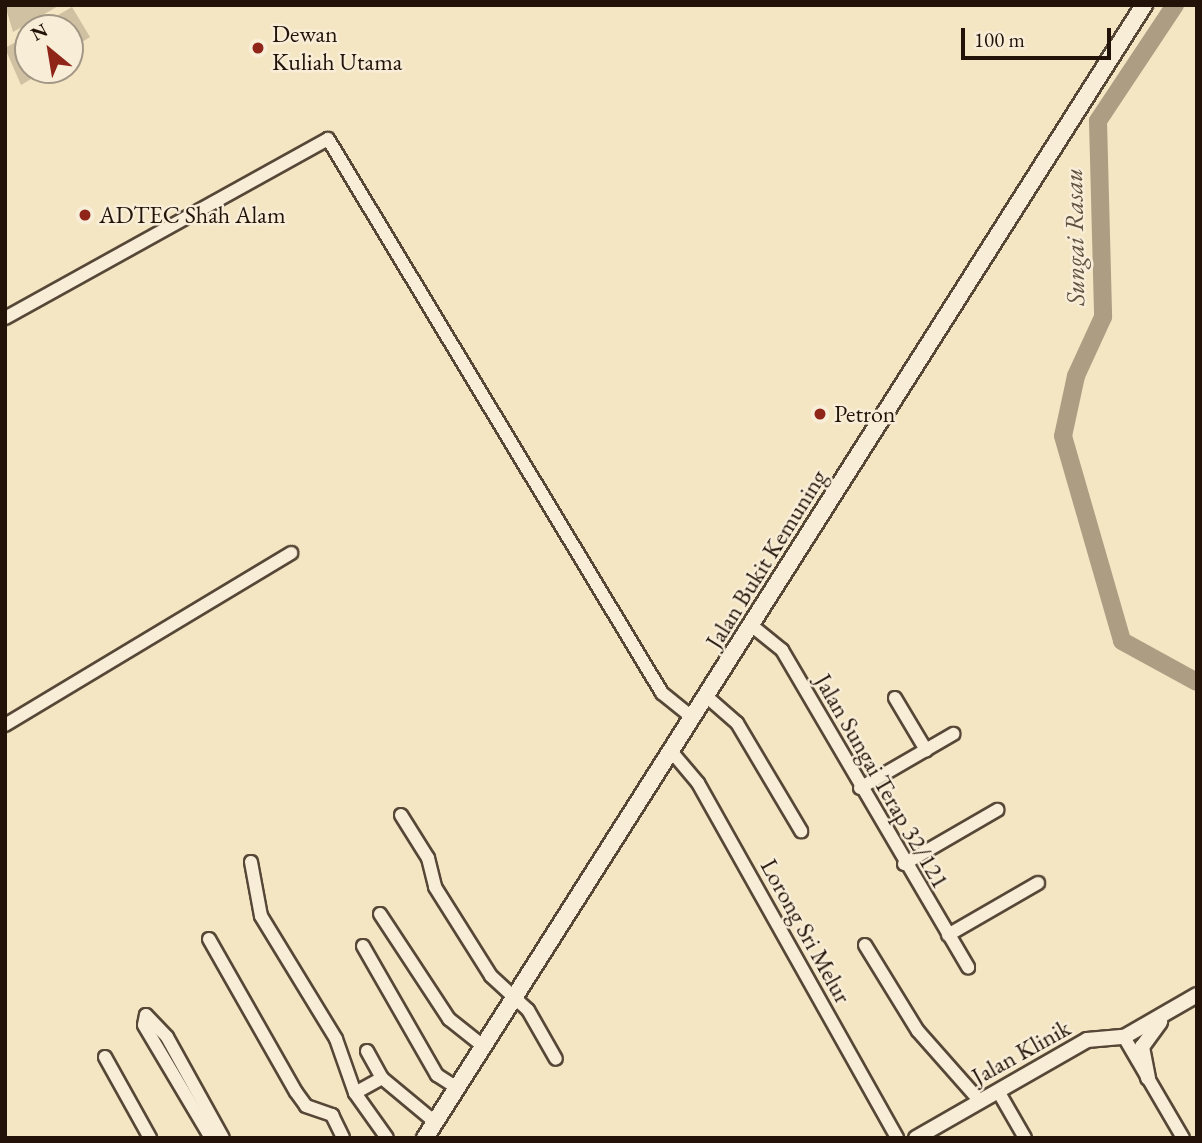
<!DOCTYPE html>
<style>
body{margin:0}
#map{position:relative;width:1202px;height:1143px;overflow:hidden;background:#f4e5c3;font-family:"EB Garamond",serif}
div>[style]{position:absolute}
.green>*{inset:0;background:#d0c1a3}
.river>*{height:18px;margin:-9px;padding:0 9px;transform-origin:9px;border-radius:9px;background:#ad9d83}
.roads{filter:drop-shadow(2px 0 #564737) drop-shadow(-2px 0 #564737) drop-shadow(0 2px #564737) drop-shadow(0 -2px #564737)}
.minor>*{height:12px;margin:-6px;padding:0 6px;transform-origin:6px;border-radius:6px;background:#f8eed8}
.tertiary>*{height:14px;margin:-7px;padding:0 7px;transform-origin:7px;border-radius:7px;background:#f8eed8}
.secondary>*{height:16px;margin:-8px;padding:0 8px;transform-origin:8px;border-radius:8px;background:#f8eed8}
.dots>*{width:19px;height:19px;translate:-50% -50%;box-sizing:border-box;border:4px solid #f8eed8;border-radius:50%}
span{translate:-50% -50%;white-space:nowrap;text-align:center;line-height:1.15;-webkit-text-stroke:5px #f8eed8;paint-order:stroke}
.poi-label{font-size:24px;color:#221208}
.left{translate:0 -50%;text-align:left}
.street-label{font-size:24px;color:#221208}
.water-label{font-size:26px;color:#61513f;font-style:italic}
.frame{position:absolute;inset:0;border:7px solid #221208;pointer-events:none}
.north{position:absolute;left:14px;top:14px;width:70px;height:70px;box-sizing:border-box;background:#f8eed8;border:2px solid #a29685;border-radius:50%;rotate:330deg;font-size:19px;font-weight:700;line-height:28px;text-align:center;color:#221208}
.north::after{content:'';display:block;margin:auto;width:24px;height:32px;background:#8f2418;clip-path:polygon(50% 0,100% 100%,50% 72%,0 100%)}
.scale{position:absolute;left:961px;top:28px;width:150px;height:32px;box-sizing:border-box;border:4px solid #221208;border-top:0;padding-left:9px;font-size:21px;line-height:24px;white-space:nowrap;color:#221208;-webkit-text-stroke:5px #f8eed8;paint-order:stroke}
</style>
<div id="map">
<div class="green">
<div style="clip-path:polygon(5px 5px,60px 5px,13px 32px)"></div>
<div style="clip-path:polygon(72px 7px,90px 37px,71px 49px,70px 28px,59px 28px,53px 18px)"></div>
<div style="clip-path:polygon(23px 38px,28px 70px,43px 72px,21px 85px,5px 48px)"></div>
</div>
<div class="river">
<div style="left:1175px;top:5px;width:139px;rotate:123.6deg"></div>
<div style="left:1098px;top:121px;width:196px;rotate:88.5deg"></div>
<div style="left:1103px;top:317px;width:65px;rotate:114.6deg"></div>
<div style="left:1076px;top:376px;width:61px;rotate:102.2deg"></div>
<div style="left:1063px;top:436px;width:213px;rotate:73.9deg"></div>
<div style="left:1122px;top:641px;width:85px;rotate:28.7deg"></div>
</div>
<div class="roads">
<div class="minor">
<div style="left:5px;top:318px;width:369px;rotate:-29deg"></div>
<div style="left:328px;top:139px;width:647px;rotate:58.91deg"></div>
<div style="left:662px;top:693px;width:38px;rotate:39deg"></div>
<div style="left:751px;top:625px;width:40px;rotate:39deg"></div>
<div style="left:782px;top:650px;width:368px;rotate:59.6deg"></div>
<div style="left:706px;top:696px;width:41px;rotate:41.1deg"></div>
<div style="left:737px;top:723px;width:126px;rotate:59.3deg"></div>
<div style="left:895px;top:698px;width:61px;rotate:59.2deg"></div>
<div style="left:5px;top:725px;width:334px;rotate:-31deg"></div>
<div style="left:671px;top:751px;width:42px;rotate:49.8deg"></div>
<div style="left:698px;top:783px;width:407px;rotate:60.7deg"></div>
<div style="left:860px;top:788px;width:108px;rotate:-30.1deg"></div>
<div style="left:401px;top:815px;width:51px;rotate:57.9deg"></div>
<div style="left:428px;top:858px;width:30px;rotate:76deg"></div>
<div style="left:435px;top:887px;width:105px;rotate:57.8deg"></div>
<div style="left:491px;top:976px;width:50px;rotate:42.6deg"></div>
<div style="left:528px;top:1010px;width:56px;rotate:60.3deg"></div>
<div style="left:251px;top:862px;width:55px;rotate:79.5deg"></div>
<div style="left:261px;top:916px;width:144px;rotate:58.6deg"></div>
<div style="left:336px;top:1039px;width:57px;rotate:70.6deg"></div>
<div style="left:355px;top:1093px;width:55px;rotate:54.6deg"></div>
<div style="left:904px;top:864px;width:108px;rotate:-30.1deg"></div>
<div style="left:380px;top:914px;width:126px;rotate:56.7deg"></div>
<div style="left:449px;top:1019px;width:43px;rotate:38.5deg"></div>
<div style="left:948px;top:935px;width:104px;rotate:-30deg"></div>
<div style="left:209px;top:939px;width:176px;rotate:60.4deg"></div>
<div style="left:296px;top:1092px;width:17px;rotate:54deg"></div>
<div style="left:306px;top:1106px;width:28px;rotate:19deg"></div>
<div style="left:332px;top:1115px;width:25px;rotate:64deg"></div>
<div style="left:865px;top:945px;width:101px;rotate:58.4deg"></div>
<div style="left:918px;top:1031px;width:94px;rotate:48.5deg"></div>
<div style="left:363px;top:946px;width:149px;rotate:60.2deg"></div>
<div style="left:437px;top:1075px;width:24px;rotate:33deg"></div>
<div style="left:1124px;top:1037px;width:117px;rotate:59.7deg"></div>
<div style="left:367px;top:1051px;width:31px;rotate:61deg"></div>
<div style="left:382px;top:1078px;width:69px;rotate:39.7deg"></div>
<div style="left:105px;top:1057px;width:93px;rotate:60.9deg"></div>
<div style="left:998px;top:1091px;width:54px;rotate:60.1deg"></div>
<div style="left:355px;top:1093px;width:31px;rotate:-29deg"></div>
<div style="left:211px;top:1138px;width:131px;rotate:-120.7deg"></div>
<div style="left:144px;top:1025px;width:10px;rotate:-79deg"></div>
<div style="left:146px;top:1015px;width:30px;rotate:46deg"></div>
<div style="left:167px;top:1037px;width:115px;rotate:61deg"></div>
</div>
<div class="tertiary">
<div style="left:1148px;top:1078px;width:32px;rotate:-101deg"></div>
<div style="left:1142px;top:1047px;width:31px;rotate:-54deg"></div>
<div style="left:916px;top:1138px;width:197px;rotate:-29.8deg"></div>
<div style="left:1087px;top:1040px;width:37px;rotate:-5deg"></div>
<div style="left:1124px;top:1037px;width:84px;rotate:-29.9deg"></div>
</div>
<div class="secondary">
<div style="left:425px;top:1138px;width:1342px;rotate:-57.6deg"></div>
</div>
</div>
<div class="dots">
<div style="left:258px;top:48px;background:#8f2418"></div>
<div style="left:85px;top:215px;background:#8f2418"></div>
<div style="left:820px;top:414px;background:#8f2418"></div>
</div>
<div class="poi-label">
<span class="left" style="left:272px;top:48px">Dewan<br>Kuliah Utama</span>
<span class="left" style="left:99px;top:215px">ADTEC Shah Alam</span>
<span class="left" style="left:834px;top:414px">Petron</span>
</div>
<div class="street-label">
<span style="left:766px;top:559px;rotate:-58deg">Jalan Bukit Kemuning</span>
<span style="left:882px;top:781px;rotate:60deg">Jalan Sungai Terap 32/121</span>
<span style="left:806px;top:931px;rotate:61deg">Lorong Sri Melur</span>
<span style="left:1021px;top:1052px;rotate:-29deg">Jalan Klinik</span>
</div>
<div class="water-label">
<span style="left:1075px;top:237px;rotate:-91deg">Sungai Rasau</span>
</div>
<div class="frame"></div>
<div class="north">N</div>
<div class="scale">100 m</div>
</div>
